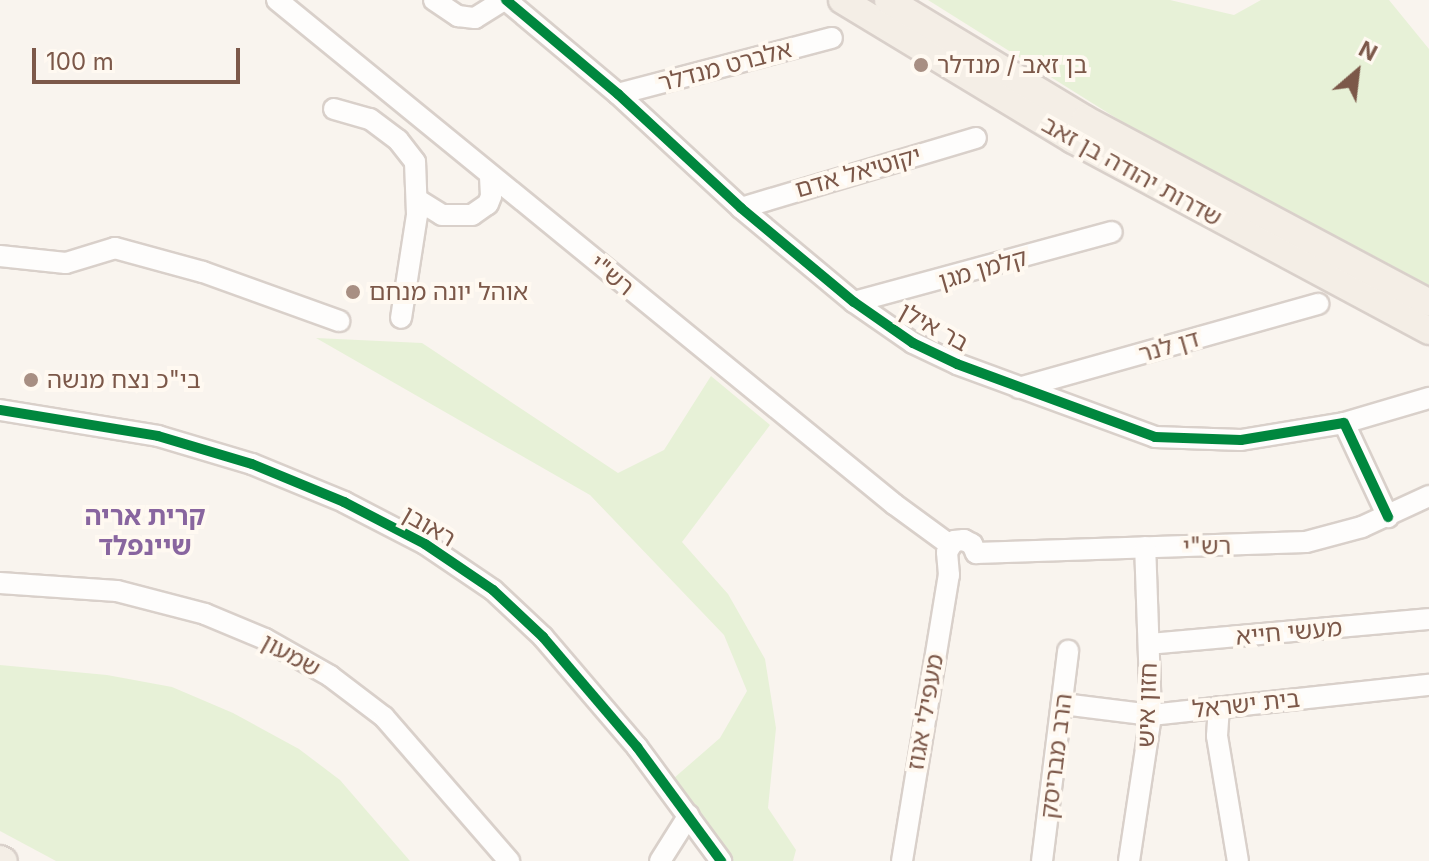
<!DOCTYPE html>
<meta charset="utf-8">
<style>
body{margin:0}
#map{position:relative;width:1429px;height:861px;overflow:hidden;background:#f9f4ee;font-family:Inter,"Noto Sans Hebrew",sans-serif}
div>[style]{position:absolute}
.green>*{inset:0;background:#e7f1d7}
.roads{filter:drop-shadow(2px 0 #d9d0ca) drop-shadow(-2px 0 #d9d0ca) drop-shadow(0 2px #d9d0ca) drop-shadow(0 -2px #d9d0ca)}
.minor>*{height:20px;margin:-10px;padding:0 10px;transform-origin:10px;border-radius:10px;background:#fefdfc}
.major>*{height:26px;margin:-13px;padding:0 13px;transform-origin:13px;border-radius:13px;background:#f4eee6}
.cycleway>*{height:10px;margin:-5px;padding:0 5px;transform-origin:5px;border-radius:5px;background:#00873e}
.dots>*{width:22px;height:22px;translate:-50% -50%;box-sizing:border-box;border:4px solid #fff9f1;border-radius:50%}
span{translate:-50% -50%;white-space:nowrap;text-align:center;line-height:1.15;-webkit-text-stroke:8px #fff9f1;paint-order:stroke}
.poi-label{font-size:24px;color:#7c5849}
.left{translate:0 -50%;text-align:left}
.street-label{font-size:24px;color:#7c5849}
.neighbourhood-label{font-size:26px;color:#88659f;font-weight:700}
.north{position:absolute;left:1317px;top:32px;width:80px;height:80px;-webkit-text-stroke:6px #fff9f1;paint-order:stroke;rotate:28deg;font-size:22px;font-weight:700;line-height:32px;text-align:center;color:#7c5849}
.north::after{content:'';display:block;margin:auto;width:28px;height:36px;background:#7c5849;clip-path:polygon(50% 0,100% 100%,50% 72%,0 100%)}
.scale{position:absolute;left:32px;top:48px;width:208px;height:36px;box-sizing:border-box;border:4px solid #7c5849;border-top:0;padding-left:10px;font-size:24px;line-height:28px;white-space:nowrap;color:#7c5849;-webkit-text-stroke:6px #fff9f1;paint-order:stroke}
</style>
<div id="map">
<div class="green">
<div style="clip-path:polygon(928px 0,1170px 0,1234px 15px,1261px 0,1389px 0,1429px 49px,1429px 296px,1215px 180px)"></div>
<div style="clip-path:polygon(316px 338px,422px 343px,618px 473px,664px 450px,711px 376px,770px 425px,682px 542px,728px 594px,765px 659px,776px 728px,768px 808px,796px 850px,793px 861px,725px 861px,666px 785px,720px 738px,747px 691px,724px 635px,590px 495px)"></div>
<div style="clip-path:polygon(0 665px,107px 675px,172px 687px,233px 713px,299px 749px,340px 780px,410px 861px,56px 861px,0 831px)"></div>
</div>
<div class="roads">
<div class="minor">
<div style="left:277px;top:0;width:797px;rotate:39.24deg"></div>
<div style="left:894px;top:504px;width:69px;rotate:36.2deg"></div>
<div style="left:434px;top:0;width:29px;rotate:34deg"></div>
<div style="left:458px;top:16px;width:17px;rotate:7deg"></div>
<div style="left:475px;top:18px;width:34px;rotate:-32deg"></div>
<div style="left:506px;top:0;width:146px;rotate:40deg"></div>
<div style="left:618px;top:94px;width:168px;rotate:42.8deg"></div>
<div style="left:741px;top:208px;width:147px;rotate:39.8deg"></div>
<div style="left:854px;top:302px;width:72px;rotate:34.8deg"></div>
<div style="left:913px;top:343px;width:49px;rotate:25.5deg"></div>
<div style="left:957px;top:364px;width:211px;rotate:20.2deg"></div>
<div style="left:1155px;top:437px;width:86px;rotate:2deg"></div>
<div style="left:1241px;top:440px;width:104px;rotate:-9.4deg"></div>
<div style="left:1344px;top:423px;width:104px;rotate:64.9deg"></div>
<div style="left:618px;top:94px;width:221px;rotate:-14.7deg"></div>
<div style="left:334px;top:109px;width:37px;rotate:16deg"></div>
<div style="left:370px;top:119px;width:35px;rotate:37deg"></div>
<div style="left:398px;top:140px;width:28px;rotate:52deg"></div>
<div style="left:415px;top:162px;width:53px;rotate:87.8deg"></div>
<div style="left:417px;top:215px;width:104px;rotate:98.8deg"></div>
<div style="left:418px;top:200px;width:28px;rotate:32deg"></div>
<div style="left:442px;top:215px;width:30px"></div>
<div style="left:472px;top:215px;width:19px;rotate:-35deg"></div>
<div style="left:488px;top:204px;width:9px;rotate:-69deg"></div>
<div style="left:491px;top:196px;width:21px;rotate:-93deg"></div>
<div style="left:741px;top:208px;width:245px;rotate:-16.6deg"></div>
<div style="left:0;top:256px;width:66px;rotate:6.1deg"></div>
<div style="left:66px;top:263px;width:51px;rotate:-17deg"></div>
<div style="left:115px;top:248px;width:91px;rotate:15.3deg"></div>
<div style="left:203px;top:272px;width:145px;rotate:19.8deg"></div>
<div style="left:854px;top:302px;width:267px;rotate:-15.2deg"></div>
<div style="left:1019px;top:388px;width:311px;rotate:-15.7deg"></div>
<div style="left:0;top:410px;width:160px;rotate:9.3deg"></div>
<div style="left:158px;top:436px;width:98px;rotate:16.6deg"></div>
<div style="left:252px;top:464px;width:100px;rotate:22.4deg"></div>
<div style="left:344px;top:502px;width:91px;rotate:27.4deg"></div>
<div style="left:425px;top:544px;width:82px;rotate:34.1deg"></div>
<div style="left:493px;top:590px;width:69px;rotate:43.2deg"></div>
<div style="left:543px;top:637px;width:145px;rotate:49.5deg"></div>
<div style="left:637px;top:747px;width:142px;rotate:53.6deg"></div>
<div style="left:1344px;top:423px;width:89px;rotate:-16.4deg"></div>
<div style="left:976px;top:553px;width:330px;rotate:-1.9deg"></div>
<div style="left:1306px;top:542px;width:58px;rotate:-15deg"></div>
<div style="left:1362px;top:527px;width:74px;rotate:-24.8deg"></div>
<div style="left:0;top:583px;width:117px;rotate:3.9deg"></div>
<div style="left:117px;top:591px;width:91px;rotate:14.6deg"></div>
<div style="left:205px;top:614px;width:65px;rotate:22.6deg"></div>
<div style="left:265px;top:639px;width:75px;rotate:29.6deg"></div>
<div style="left:330px;top:676px;width:68px;rotate:37.2deg"></div>
<div style="left:384px;top:717px;width:191px;rotate:49deg"></div>
<div style="left:1149px;top:644px;width:281px;rotate:-5.1deg"></div>
<div style="left:1063px;top:704px;width:89px;rotate:7.1deg"></div>
<div style="left:1151px;top:715px;width:280px;rotate:-6.2deg"></div>
<div style="left:1219px;top:707px;width:29px;rotate:94deg"></div>
<div style="left:1217px;top:736px;width:127px;rotate:80.5deg"></div>
<div style="left:660px;top:861px;width:54px;rotate:-57.8deg"></div>
<div style="left:902px;top:861px;width:290px;rotate:-80.7deg"></div>
<div style="left:949px;top:575px;width:23px;rotate:-95deg"></div>
<div style="left:947px;top:552px;width:13px;rotate:-58deg"></div>
<div style="left:954px;top:541px;width:10px;rotate:-6deg"></div>
<div style="left:964px;top:540px;width:9px;rotate:27deg"></div>
<div style="left:972px;top:544px;width:10px;rotate:66deg"></div>
<div style="left:1042px;top:861px;width:212px;rotate:-82.9deg"></div>
<div style="left:1129px;top:861px;width:148px;rotate:-81.4deg"></div>
<div style="left:1151px;top:715px;width:168px;rotate:-92deg"></div>
</div>
<div class="major">
<div style="left:842px;top:0;width:270px;rotate:31.2deg"></div>
<div style="left:1073px;top:140px;width:404px;rotate:28.2deg"></div>
<div style="left:888px;top:0;width:230px;rotate:31.1deg"></div>
<div style="left:1085px;top:119px;width:390px;rotate:28.1deg"></div>
<div style="left:0;top:859px;width:4px;rotate:27deg"></div>
</div>
</div>
<div class="cycleway">
<div style="left:506px;top:0;width:146px;rotate:40deg"></div>
<div style="left:618px;top:94px;width:168px;rotate:42.8deg"></div>
<div style="left:741px;top:208px;width:147px;rotate:39.8deg"></div>
<div style="left:854px;top:302px;width:72px;rotate:34.8deg"></div>
<div style="left:913px;top:343px;width:49px;rotate:25.5deg"></div>
<div style="left:957px;top:364px;width:211px;rotate:20.2deg"></div>
<div style="left:1155px;top:437px;width:86px;rotate:2deg"></div>
<div style="left:1241px;top:440px;width:104px;rotate:-9.4deg"></div>
<div style="left:1344px;top:423px;width:104px;rotate:64.9deg"></div>
<div style="left:0;top:410px;width:160px;rotate:9.3deg"></div>
<div style="left:158px;top:436px;width:98px;rotate:16.6deg"></div>
<div style="left:252px;top:464px;width:100px;rotate:22.4deg"></div>
<div style="left:344px;top:502px;width:91px;rotate:27.4deg"></div>
<div style="left:425px;top:544px;width:82px;rotate:34.1deg"></div>
<div style="left:493px;top:590px;width:69px;rotate:43.2deg"></div>
<div style="left:543px;top:637px;width:145px;rotate:49.5deg"></div>
<div style="left:637px;top:747px;width:142px;rotate:53.6deg"></div>
</div>
<div class="dots">
<div style="left:921px;top:65px;background:#a88f83"></div>
<div style="left:353px;top:292px;background:#a88f83"></div>
<div style="left:31px;top:380px;background:#a88f83"></div>
</div>
<div class="poi-label">
<span class="left" style="left:937px;top:65px">בן זאב / מנדלר</span>
<span class="left" style="left:369px;top:292px">אוהל יונה מנחם</span>
<span class="left" style="left:47px;top:380px">בי"כ נצח מנשה</span>
</div>
<div class="street-label">
<span style="left:725px;top:66px;rotate:-15deg">אלברט מנדלר</span>
<span style="left:1132px;top:171px;rotate:29deg">שדרות יהודה בן זאב</span>
<span style="left:858px;top:172px;rotate:-16deg">יקוטיאל אדם</span>
<span style="left:983px;top:269px;rotate:-16deg">קלמן מגן</span>
<span style="left:612px;top:275px;rotate:39deg">רש"י</span>
<span style="left:934px;top:327px;rotate:29deg">בר אילן</span>
<span style="left:1169px;top:346px;rotate:-16deg">דן לנר</span>
<span style="left:429px;top:526px;rotate:30deg">ראובן</span>
<span style="left:1207px;top:546px;rotate:-1deg">רש"י</span>
<span style="left:1289px;top:632px;rotate:-5deg">מעשי חייא</span>
<span style="left:291px;top:655px;rotate:29deg">שמעון</span>
<span style="left:1246px;top:704px;rotate:-6deg">בית ישראל</span>
<span style="left:1147px;top:705px;rotate:-88deg">חזון איש</span>
<span style="left:925px;top:712px;rotate:-80deg">מעפילי אגוז</span>
<span style="left:1056px;top:756px;rotate:-83deg">הרב מבריסק</span>
</div>
<div class="neighbourhood-label">
<span style="left:145px;top:531px">קרית אריה<br>שיינפלד</span>
</div>
<div class="north">N</div>
<div class="scale">100 m</div>
</div>
